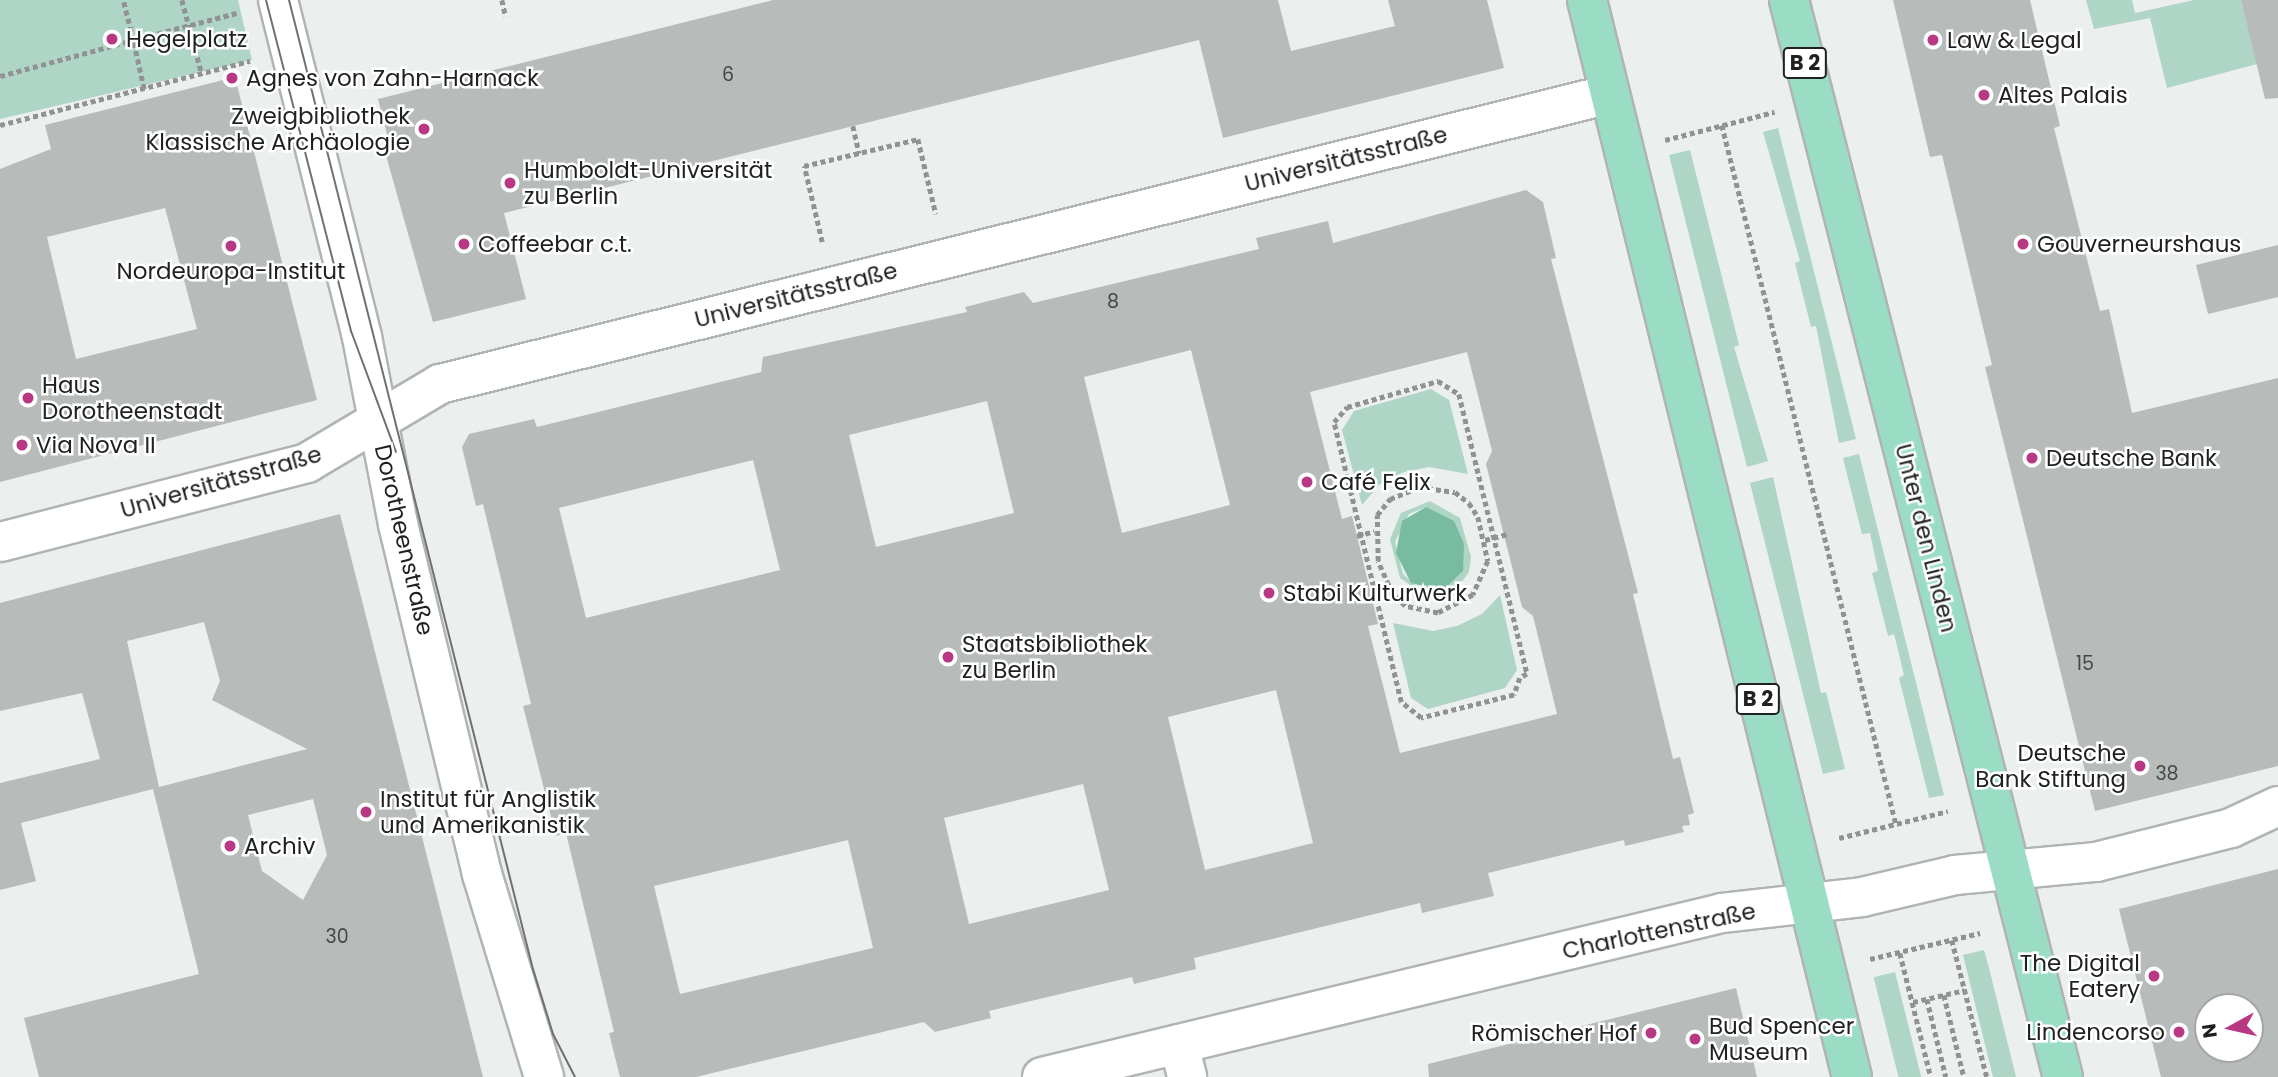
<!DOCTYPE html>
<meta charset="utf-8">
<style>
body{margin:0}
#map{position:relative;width:2278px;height:1077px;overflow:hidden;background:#ebefed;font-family:Poppins,sans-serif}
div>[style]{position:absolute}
.green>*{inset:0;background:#aed5c5;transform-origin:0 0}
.water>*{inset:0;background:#78bba1}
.building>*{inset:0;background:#b7bbba}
.path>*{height:4.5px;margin-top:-2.25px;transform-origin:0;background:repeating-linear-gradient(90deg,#909392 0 5px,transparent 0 8.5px)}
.roads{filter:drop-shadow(2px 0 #b0b4b3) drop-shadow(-2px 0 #b0b4b3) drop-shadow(0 2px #b0b4b3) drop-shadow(0 -2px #b0b4b3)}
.minor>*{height:38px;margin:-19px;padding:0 19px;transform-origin:19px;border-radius:19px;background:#fff}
.major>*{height:38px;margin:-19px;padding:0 19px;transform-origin:19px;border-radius:19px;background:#9bdcc5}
.tram>*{height:2px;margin:-1px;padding:0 1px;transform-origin:1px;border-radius:1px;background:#6f7170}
.dots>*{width:19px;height:19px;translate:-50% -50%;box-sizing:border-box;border:4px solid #fff;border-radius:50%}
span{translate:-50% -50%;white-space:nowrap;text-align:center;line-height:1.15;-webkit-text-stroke:5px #fff;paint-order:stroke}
.number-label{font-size:19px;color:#454746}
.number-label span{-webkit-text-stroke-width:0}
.shield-label span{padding:2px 5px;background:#fff;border:2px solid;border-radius:5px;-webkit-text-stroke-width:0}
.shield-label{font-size:21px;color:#1f2020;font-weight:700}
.poi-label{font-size:23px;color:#1f2020}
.left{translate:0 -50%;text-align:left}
.right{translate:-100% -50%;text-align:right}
.street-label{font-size:23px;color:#1f2020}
.north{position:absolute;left:2194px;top:993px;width:70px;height:70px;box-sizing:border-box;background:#fff;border:2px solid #a5a6a6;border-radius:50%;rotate:262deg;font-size:19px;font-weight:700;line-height:28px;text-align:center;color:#1f2020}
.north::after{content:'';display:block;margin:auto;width:24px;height:32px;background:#b83884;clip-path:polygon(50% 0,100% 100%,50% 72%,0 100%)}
</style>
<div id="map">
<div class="green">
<div style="clip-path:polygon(0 0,238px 0,252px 60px,0 119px)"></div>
<div style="clip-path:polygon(2086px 0,2132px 0,2135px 13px,2194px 0,2241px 0,2257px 64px,2167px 88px,2150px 18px,2094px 29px)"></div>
<div style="clip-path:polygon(1778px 128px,1856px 439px,1839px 443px,1816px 326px,1811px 327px,1795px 263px,1800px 261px,1763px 132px)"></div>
<div style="clip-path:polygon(1690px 150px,1739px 345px,1734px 347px,1768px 461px,1747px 467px,1669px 155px)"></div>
<div style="clip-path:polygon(1431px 389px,1449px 400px,1468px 474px,1429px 467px,1404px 472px,1379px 485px,1362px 505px,1342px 430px,1354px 411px)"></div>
<div style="clip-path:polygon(1859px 454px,1944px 795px,1929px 798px,1899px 678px,1904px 675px,1894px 634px,1888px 636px,1872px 573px,1878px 571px,1870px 533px,1862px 534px,1843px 458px)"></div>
<div style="clip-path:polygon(1773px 477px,1821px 693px,1826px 692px,1845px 769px,1823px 774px,1750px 483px)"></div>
<div style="clip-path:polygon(evenodd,1430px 501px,1460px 518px,1471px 557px,1469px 572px,1455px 591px,1429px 598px,1400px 578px,1390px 539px,1401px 513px,1430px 501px,1426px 507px,1421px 590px,1403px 574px,1395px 542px,1409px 514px,1426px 507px)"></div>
<div style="clip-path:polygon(1500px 595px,1517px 670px,1505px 688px,1428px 709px,1411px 698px,1393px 623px,1433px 631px,1457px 626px,1482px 614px)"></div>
<div style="clip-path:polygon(1984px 950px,1989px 968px,2016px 1077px,1993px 1077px,1963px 955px)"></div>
<div style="left:1895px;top:972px;width:108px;height:22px;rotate:76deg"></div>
</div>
<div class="water">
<div style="clip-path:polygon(1426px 507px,1454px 521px,1464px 544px,1463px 571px,1442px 591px,1411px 583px,1396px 553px,1402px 521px)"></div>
</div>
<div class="building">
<div style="clip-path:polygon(773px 0,1278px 0,1291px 51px,1395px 26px,1388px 0,1487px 0,1504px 68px,1223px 138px,1199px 40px,504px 213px,526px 299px,433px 322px,385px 152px,391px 150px,378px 99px)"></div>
<div style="clip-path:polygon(1893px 0,2030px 0,2060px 126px,2054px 128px,2100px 311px,2109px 309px,2132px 413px,2278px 378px,2278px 766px,2095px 811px,1985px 367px,1992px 365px,1942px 155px,1930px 157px)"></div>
<div style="clip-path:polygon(2241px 0,2278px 0,2278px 98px,2265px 99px)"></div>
<div style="clip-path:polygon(evenodd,235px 77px,317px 400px,0 482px,0 169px,51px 149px,45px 125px,235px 77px,165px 208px,197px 329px,76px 359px,47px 237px,165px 208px)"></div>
<div style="clip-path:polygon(evenodd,1526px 190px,1543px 202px,1556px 258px,1551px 259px,1638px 593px,1633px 594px,1673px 759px,1680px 757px,1694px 813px,1688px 815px,1690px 825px,1682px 826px,1684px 832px,1625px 846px,1624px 840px,1488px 873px,1494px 896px,1422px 913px,1420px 903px,1194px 958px,1196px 969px,1134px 984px,1132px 977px,989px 1011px,991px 1018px,935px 1032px,924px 1022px,696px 1077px,620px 1077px,609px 1033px,614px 1032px,566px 833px,556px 836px,523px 706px,531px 704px,483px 504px,476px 506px,462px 447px,469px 434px,534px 419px,537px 427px,761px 372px,763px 357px,967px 312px,965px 307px,1024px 292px,1033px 303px,1259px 249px,1256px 238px,1328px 221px,1333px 243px,1526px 190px,1191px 350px,1230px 505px,1122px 533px,1084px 377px,1191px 350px,1526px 190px,1467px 352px,1492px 451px,1486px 464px,1508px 551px,1522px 607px,1533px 616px,1557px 714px,1400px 753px,1368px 626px,1378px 624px,1357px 536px,1352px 516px,1342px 519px,1310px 392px,1467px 352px,1526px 190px,987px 401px,1014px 513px,876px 547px,849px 435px,987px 401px,1526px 190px,753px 460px,780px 570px,586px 618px,559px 508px,753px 460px,1526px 190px,1276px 690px,1313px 843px,1205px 870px,1168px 717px,1276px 690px,1526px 190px,1083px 784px,1109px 890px,969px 924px,944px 818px,1083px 784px,1526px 190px,848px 840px,873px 948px,680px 994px,654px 886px,848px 840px)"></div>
<div style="clip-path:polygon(2278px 245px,2278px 297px,2208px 314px,2196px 265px)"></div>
<div style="clip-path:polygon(evenodd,340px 514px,483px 1077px,39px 1077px,24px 1018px,199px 974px,153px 789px,21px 823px,36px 881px,0 890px,0 783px,100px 759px,82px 693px,0 711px,0 603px,340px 514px,204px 622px,220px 681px,212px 700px,307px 749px,159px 787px,127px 641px,204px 622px,340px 514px,313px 799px,327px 855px,303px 900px,262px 871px,248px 815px,313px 799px)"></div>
<div style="clip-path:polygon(evenodd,2278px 869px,2278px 1077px,2161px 1077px,2119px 909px,2278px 869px,2208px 1007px,2250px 1007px,2250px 1049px,2208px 1049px,2208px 1007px)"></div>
<div style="clip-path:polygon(1736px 988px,1757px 1077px,1429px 1077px,1428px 1064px)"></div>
</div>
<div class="path">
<div style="left:182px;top:0;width:77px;rotate:74.9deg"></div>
<div style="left:502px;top:0;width:17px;rotate:77deg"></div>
<div style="left:0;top:76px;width:138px;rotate:-15.1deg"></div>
<div style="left:133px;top:40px;width:41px;rotate:-104deg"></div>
<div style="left:144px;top:89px;width:50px;rotate:-102.7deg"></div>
<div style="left:133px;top:40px;width:107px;rotate:-14.6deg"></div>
<div style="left:0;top:125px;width:258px;rotate:-14.4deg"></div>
<div style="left:1722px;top:125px;width:720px;rotate:76.02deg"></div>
<div style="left:853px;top:126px;width:28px;rotate:77deg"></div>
<div style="left:1665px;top:140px;width:113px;rotate:-14.4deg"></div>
<div style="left:822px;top:242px;width:78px;rotate:-103.3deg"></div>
<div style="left:804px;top:166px;width:117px;rotate:-13.3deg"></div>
<div style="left:918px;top:139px;width:77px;rotate:76.5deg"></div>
<div style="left:1438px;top:381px;width:25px;rotate:32deg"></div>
<div style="left:1459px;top:394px;width:288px;rotate:76.3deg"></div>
<div style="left:1527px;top:674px;width:8px;rotate:150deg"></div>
<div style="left:1520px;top:678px;width:18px;rotate:109deg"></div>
<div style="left:1514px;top:695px;width:96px;rotate:166.1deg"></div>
<div style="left:1421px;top:718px;width:26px;rotate:-141deg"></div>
<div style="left:1401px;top:702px;width:288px;rotate:-103.5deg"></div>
<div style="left:1334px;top:422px;width:20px;rotate:-49deg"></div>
<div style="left:1347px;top:407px;width:95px;rotate:-15.9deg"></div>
<div style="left:1419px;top:487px;width:36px;rotate:8deg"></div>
<div style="left:1455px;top:492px;width:18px;rotate:38deg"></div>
<div style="left:1469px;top:503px;width:17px;rotate:57deg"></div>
<div style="left:1478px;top:517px;width:45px;rotate:77.2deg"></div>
<div style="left:1488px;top:561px;width:37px;rotate:114deg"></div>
<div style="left:1473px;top:595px;width:39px;rotate:153deg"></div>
<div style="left:1438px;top:613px;width:34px;rotate:-168deg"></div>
<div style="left:1405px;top:606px;width:18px;rotate:-135deg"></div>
<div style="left:1392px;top:593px;width:35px;rotate:-114deg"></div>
<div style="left:1378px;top:561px;width:46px;rotate:-91.2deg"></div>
<div style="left:1377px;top:515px;width:21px;rotate:-51deg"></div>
<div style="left:1390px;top:499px;width:31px;rotate:-22deg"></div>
<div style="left:1357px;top:536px;width:18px;rotate:-16deg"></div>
<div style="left:1485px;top:540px;width:24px;rotate:-15deg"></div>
<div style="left:1373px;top:599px;width:20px;rotate:-18deg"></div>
<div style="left:1839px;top:838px;width:112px;rotate:-13.9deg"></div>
<div style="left:1952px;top:940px;width:141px;rotate:75.7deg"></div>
<div style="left:1900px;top:953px;width:128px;rotate:76deg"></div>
<div style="left:1870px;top:959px;width:113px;rotate:-13.3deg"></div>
<div style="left:1944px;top:995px;width:84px;rotate:76.3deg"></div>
<div style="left:1927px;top:999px;width:80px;rotate:76.3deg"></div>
<div style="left:1913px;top:1002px;width:53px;rotate:-13deg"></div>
</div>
<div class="roads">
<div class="minor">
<div style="left:278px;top:0;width:347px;rotate:76deg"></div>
<div style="left:362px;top:337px;width:190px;rotate:79.1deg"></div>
<div style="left:398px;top:524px;width:360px;rotate:76.5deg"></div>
<div style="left:482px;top:874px;width:212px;rotate:73deg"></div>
<div style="left:0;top:542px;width:317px;rotate:-14.4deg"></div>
<div style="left:307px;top:463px;width:155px;rotate:-30.7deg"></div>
<div style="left:440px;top:384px;width:1205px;rotate:-13.92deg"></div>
<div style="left:1179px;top:1044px;width:34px;rotate:76deg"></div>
<div style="left:1042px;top:1077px;width:699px;rotate:-13.56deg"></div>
<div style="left:1722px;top:913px;width:141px;rotate:-6.5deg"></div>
<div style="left:1862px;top:897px;width:96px;rotate:-13.3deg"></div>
<div style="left:1955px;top:875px;width:142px;rotate:-5.3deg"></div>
<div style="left:2096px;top:862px;width:139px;rotate:-14.1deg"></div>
<div style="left:2231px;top:828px;width:52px;rotate:-25.1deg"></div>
</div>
<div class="major">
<div style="left:1587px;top:0;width:1109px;rotate:76.18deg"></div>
<div style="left:1789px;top:0;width:1111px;rotate:75.73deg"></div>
</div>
</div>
<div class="tram">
<div style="left:266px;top:0;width:342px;rotate:75.6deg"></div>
<div style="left:351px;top:331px;width:129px;rotate:69.6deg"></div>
<div style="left:289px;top:0;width:999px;rotate:75.87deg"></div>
<div style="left:533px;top:969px;width:68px;rotate:72.9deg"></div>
<div style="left:553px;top:1034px;width:48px;rotate:62.9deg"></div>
</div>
<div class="dots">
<div style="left:112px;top:39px;background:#b83884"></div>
<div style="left:1933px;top:40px;background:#b83884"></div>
<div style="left:232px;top:78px;background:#b83884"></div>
<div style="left:1984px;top:95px;background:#b83884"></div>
<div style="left:424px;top:129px;background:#b83884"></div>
<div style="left:510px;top:183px;background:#b83884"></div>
<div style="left:464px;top:244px;background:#b83884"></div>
<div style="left:2023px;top:244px;background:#b83884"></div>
<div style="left:231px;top:246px;background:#b83884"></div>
<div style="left:28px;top:398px;background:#b83884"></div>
<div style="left:22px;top:445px;background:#b83884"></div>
<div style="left:2032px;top:458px;background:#b83884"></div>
<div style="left:1307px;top:482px;background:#b83884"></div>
<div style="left:1269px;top:593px;background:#b83884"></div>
<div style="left:948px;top:657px;background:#b83884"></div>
<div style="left:2140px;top:766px;background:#b83884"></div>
<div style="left:366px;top:812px;background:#b83884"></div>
<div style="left:230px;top:846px;background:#b83884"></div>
<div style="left:2154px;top:976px;background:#b83884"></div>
<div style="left:2179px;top:1032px;background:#b83884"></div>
<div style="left:1651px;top:1033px;background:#b83884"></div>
<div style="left:1695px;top:1039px;background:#b83884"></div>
</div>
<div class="number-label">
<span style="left:728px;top:75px">6</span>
<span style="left:1113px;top:302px">8</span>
<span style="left:2085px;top:664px">15</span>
<span style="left:2167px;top:774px">38</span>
<span style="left:337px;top:937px">30</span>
</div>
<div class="shield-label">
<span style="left:1805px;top:63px">B 2</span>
<span style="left:1758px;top:699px">B 2</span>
</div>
<div class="poi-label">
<span class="left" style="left:126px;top:39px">Hegelplatz</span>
<span class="left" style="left:1947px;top:40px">Law &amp; Legal</span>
<span class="left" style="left:246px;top:78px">Agnes von Zahn-Harnack</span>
<span class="left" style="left:1998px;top:95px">Altes Palais</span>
<span class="right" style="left:410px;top:129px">Zweigbibliothek<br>Klassische Archäologie</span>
<span class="left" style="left:524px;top:183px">Humboldt-Universität<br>zu Berlin</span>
<span class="left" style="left:478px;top:244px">Coffeebar c.t.</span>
<span class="left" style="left:2037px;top:244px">Gouverneurshaus</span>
<span style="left:231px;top:271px">Nordeuropa-Institut</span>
<span class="left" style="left:42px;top:398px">Haus<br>Dorotheenstadt</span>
<span class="left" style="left:36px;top:445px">Via Nova II</span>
<span class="left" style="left:2046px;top:458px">Deutsche Bank</span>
<span class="left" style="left:1321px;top:482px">Café Felix</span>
<span class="left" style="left:1283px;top:593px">Stabi Kulturwerk</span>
<span class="left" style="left:962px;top:657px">Staatsbibliothek<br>zu Berlin</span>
<span class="right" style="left:2126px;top:766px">Deutsche<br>Bank Stiftung</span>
<span class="left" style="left:380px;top:812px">Institut für Anglistik<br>und Amerikanistik</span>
<span class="left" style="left:244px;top:846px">Archiv</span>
<span class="right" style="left:2140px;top:976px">The Digital<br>Eatery</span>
<span class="left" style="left:1709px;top:1039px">Bud Spencer<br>Museum</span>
<span class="right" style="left:2165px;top:1032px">Lindencorso</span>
<span class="right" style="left:1637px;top:1033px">Römischer Hof</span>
</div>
<div class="street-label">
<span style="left:1346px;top:159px;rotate:-14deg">Universitätsstraße</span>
<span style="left:796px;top:295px;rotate:-14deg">Universitätsstraße</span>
<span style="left:221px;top:482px;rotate:-16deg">Universitätsstraße</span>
<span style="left:1926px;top:538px;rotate:76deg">Unter den Linden</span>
<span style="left:404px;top:540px;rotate:77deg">Dorotheenstraße</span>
<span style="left:1659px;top:931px;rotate:-12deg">Charlottenstraße</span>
</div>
<div class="north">N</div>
</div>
